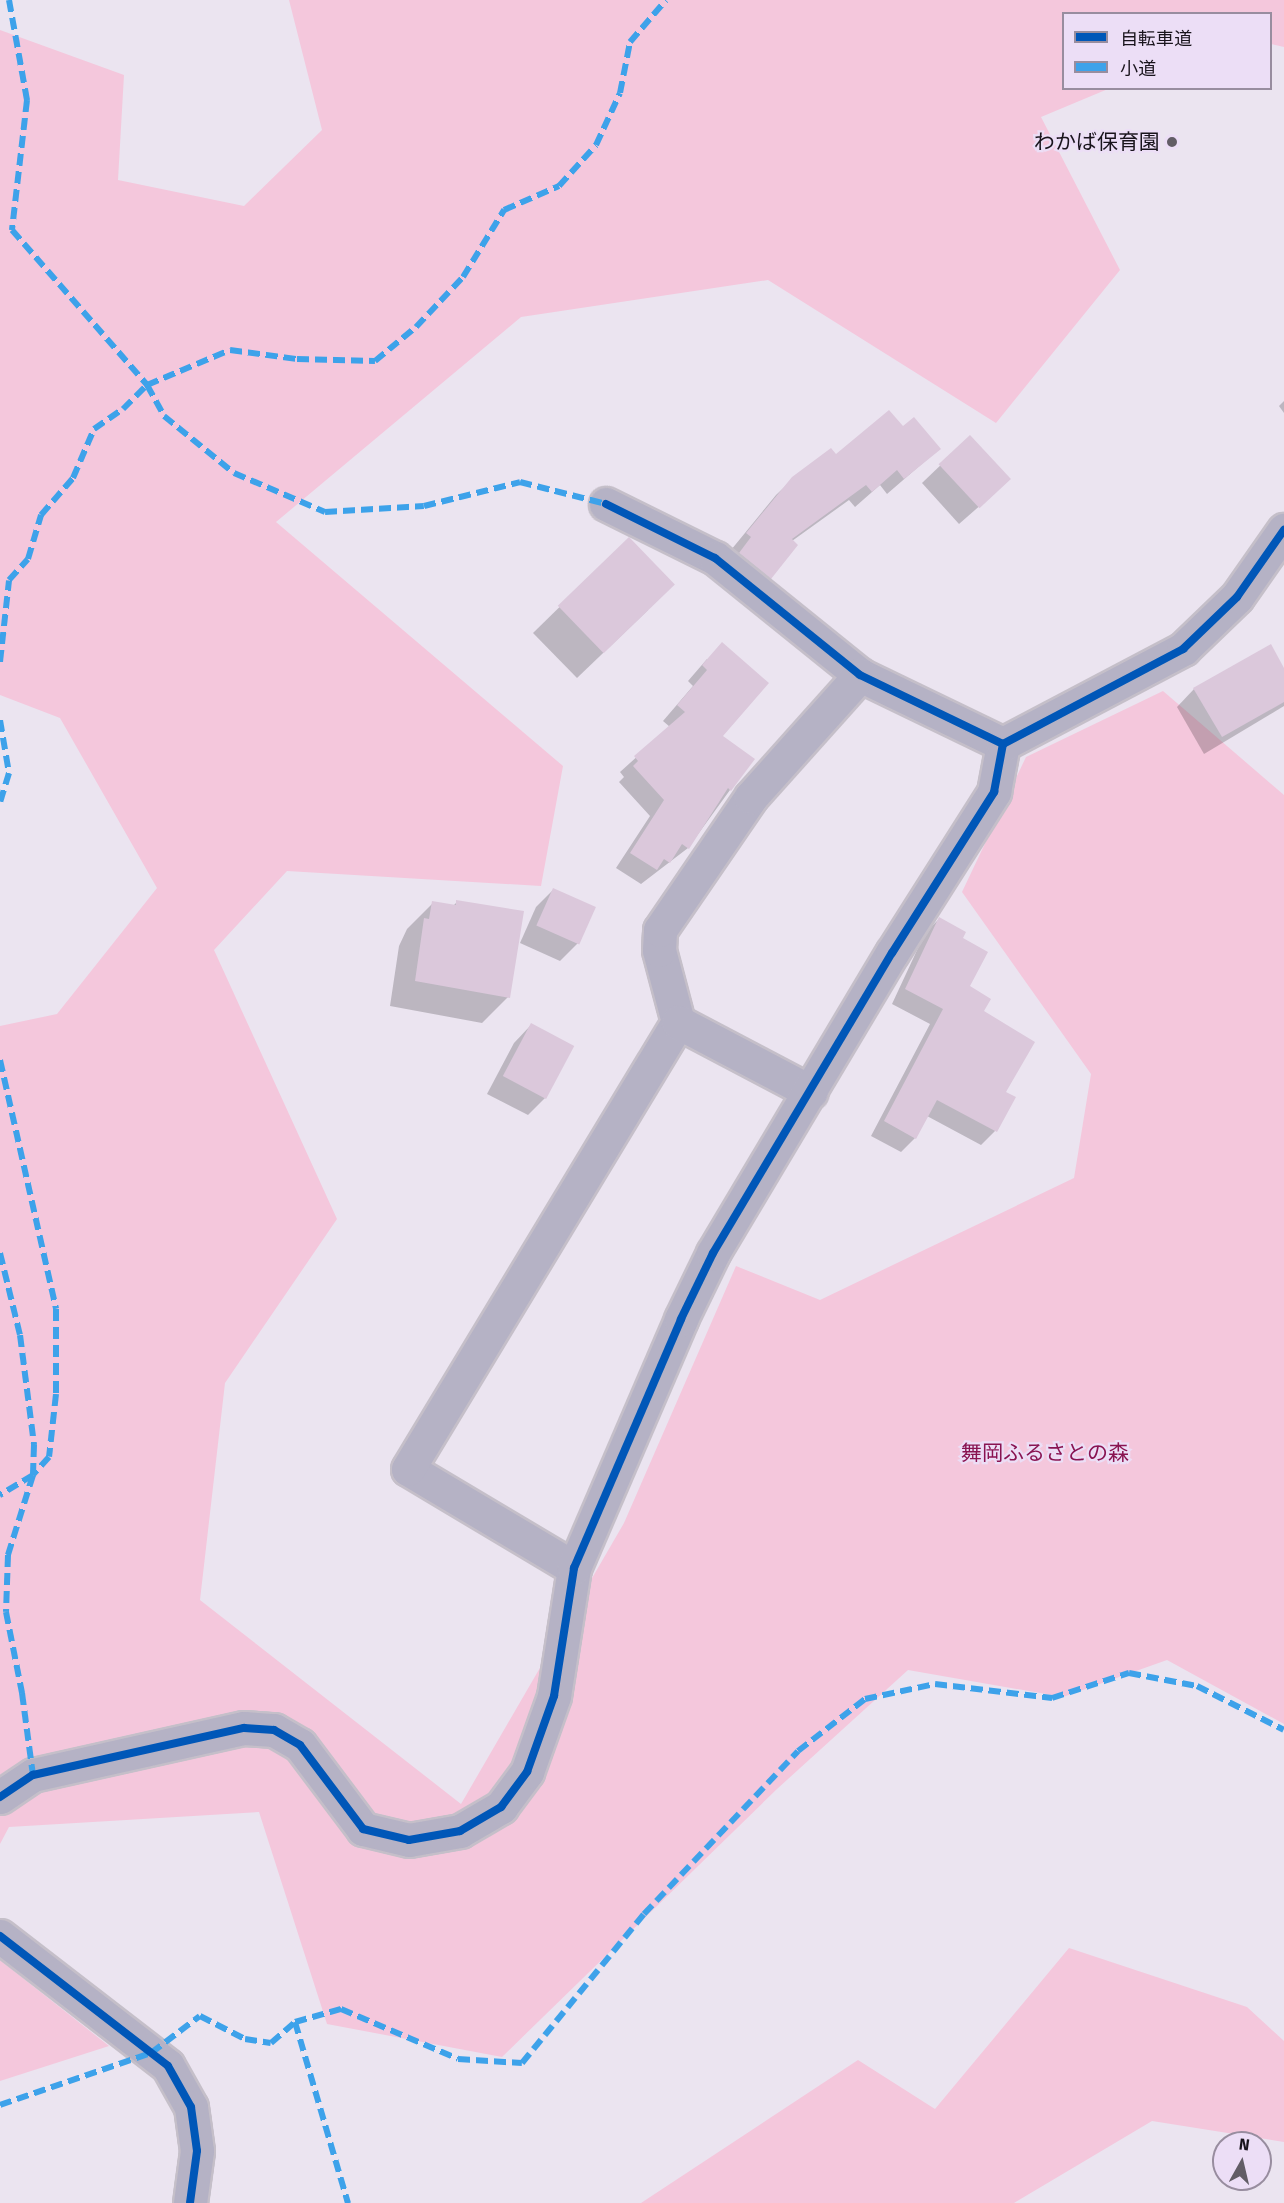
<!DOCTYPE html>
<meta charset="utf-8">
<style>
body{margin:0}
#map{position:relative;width:1284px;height:2203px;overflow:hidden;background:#ebe4f0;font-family:"Fira Sans","Noto Sans JP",sans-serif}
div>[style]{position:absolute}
.green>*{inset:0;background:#f4c7dc}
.shadow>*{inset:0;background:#0003}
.building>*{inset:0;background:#dbc8db;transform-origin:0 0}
.roads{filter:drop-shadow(2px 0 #c5bfc9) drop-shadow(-2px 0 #c5bfc9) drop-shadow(0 2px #c5bfc9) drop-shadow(0 -2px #c5bfc9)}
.minor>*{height:33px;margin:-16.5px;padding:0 16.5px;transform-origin:16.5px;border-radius:16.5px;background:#b5b2c5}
.quiet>*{height:6px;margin-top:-3px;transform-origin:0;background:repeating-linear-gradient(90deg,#3da2ea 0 12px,transparent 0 18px)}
.cycleway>*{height:8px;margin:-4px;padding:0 4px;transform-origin:4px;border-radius:4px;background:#0057b8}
.dots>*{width:16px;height:16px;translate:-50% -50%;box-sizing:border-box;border:3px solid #ecdef6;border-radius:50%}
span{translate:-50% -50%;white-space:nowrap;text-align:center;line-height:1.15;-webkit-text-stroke:4.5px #ecdef6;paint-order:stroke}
.poi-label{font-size:21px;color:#19141c}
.right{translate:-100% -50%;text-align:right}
.park-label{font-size:21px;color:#891452}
.legend{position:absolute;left:1062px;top:12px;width:210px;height:78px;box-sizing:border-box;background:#ecdef6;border:2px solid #988d9f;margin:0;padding:8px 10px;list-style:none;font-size:18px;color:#19141c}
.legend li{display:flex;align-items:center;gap:12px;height:30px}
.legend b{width:30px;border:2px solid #988d9f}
.north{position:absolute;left:1212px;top:2131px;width:60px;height:60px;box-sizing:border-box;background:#ecdef6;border:2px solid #988d9f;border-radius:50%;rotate:8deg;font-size:16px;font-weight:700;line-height:24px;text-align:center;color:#19141c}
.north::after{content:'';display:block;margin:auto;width:21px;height:27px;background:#625d66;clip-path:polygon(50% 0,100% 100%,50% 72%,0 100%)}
</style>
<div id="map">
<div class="green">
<div style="clip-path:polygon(289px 0,1284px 0,1284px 47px,1271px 44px,1270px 14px,1064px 14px,1064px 88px,1108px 89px,1041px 117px,1120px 270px,996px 423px,768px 280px,521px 317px,276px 522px,563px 766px,541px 886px,287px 871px,214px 950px,337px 1219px,225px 1383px,200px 1600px,461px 1804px,624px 1523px,736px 1266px,820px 1300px,1074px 1178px,1091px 1074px,962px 892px,1026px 757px,1163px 691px,1284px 795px,1284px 1724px,1167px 1660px,1063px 1697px,908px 1670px,777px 1789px,502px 2057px,327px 2024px,259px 1812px,9px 1827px,0 1844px,0 1026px,57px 1014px,157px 888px,60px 718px,0 695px,0 30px,124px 75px,118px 180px,244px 206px,322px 130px)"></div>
<div style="clip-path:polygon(1069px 1948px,1247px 2007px,1284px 2041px,1284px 2142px,1152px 2121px,1014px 2203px,641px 2203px,858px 2060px,935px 2109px)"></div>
<div style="clip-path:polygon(0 1960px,109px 2046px,0 2081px)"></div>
</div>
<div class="shadow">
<div style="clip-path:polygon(1284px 401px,1284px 413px,1279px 406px)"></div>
<div style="clip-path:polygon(902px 428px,939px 449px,887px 494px,880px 485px,855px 507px,849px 500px,792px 541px,796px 545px,754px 594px,731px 550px,776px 495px,793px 479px)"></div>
<div style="clip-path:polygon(970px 437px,991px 496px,959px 524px,922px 483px)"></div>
<div style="clip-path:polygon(629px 539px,648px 610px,577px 678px,533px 633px)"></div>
<div style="clip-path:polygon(707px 659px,730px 790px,688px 848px,641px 884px,616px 868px,650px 816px,619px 782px,624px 777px,620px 772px,670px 727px,663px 721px,693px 686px,688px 681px)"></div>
<div style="clip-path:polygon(1284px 671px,1284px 706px,1204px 754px,1177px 707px,1194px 689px)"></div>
<div style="clip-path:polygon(553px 890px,594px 908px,578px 943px,560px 961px,520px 943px,536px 907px)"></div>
<div style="clip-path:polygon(457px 902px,508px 997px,482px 1023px,390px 1006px,399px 946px,407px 929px,433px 903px,453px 906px)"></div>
<div style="clip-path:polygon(939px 919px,961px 939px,968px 987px,982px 1012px,995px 1131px,981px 1145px,927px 1116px,915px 1138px,901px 1152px,871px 1136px,930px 1024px,892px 1004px,925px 933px)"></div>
<div style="clip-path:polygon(531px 1025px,545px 1098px,528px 1115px,487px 1094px,514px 1043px)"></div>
</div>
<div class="building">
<div style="clip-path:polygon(889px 410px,903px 426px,914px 417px,941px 449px,904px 479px,897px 470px,872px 492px,866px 485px,792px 539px,798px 545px,771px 579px,739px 553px,751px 537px,746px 533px,792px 477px,831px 448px,836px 454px)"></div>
<div style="left:970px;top:435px;width:60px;height:43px;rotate:47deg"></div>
<div style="left:629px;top:537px;width:66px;height:99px;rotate:46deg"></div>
<div style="clip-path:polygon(722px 642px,769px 683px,723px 736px,755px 759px,731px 791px,728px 788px,689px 849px,682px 844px,670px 863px,664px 859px,657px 870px,630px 853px,664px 800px,633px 766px,638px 761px,634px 756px,685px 712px,677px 705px,707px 670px,702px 665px)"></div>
<div style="clip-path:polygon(1271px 644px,1284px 668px,1284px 702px,1222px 737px,1193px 688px)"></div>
<div style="left:553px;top:888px;width:47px;height:41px;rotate:24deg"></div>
<div style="clip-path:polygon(456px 900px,524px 911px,510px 998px,415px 981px,424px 918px,429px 919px,432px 901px,456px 905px)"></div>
<div style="clip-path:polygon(939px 917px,966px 932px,963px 938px,988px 952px,970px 986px,991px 999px,984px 1011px,1035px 1042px,1006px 1092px,1016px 1097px,997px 1132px,937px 1100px,916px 1139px,884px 1121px,943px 1009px,905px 989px)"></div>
<div style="left:531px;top:1023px;width:49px;height:60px;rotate:28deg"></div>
</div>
<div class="roads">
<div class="minor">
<div style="left:606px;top:504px;width:122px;rotate:26.4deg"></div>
<div style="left:715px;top:558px;width:186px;rotate:38.9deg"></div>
<div style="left:860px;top:675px;width:159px;rotate:25.8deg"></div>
<div style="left:678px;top:1022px;width:74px;rotate:-104.8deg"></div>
<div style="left:659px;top:950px;width:20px;rotate:-87deg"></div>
<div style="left:660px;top:930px;width:161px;rotate:-55.6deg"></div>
<div style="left:751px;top:797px;width:164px;rotate:-48.2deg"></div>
<div style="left:574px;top:1568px;width:193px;rotate:-149.2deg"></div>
<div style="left:408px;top:1469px;width:522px;rotate:-58.87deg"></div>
<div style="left:678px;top:1022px;width:150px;rotate:27.8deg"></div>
<div style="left:0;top:1797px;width:40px;rotate:-34deg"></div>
<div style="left:33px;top:1775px;width:216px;rotate:-12.6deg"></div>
<div style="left:244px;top:1728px;width:30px;rotate:4deg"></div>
<div style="left:274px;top:1730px;width:30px;rotate:30deg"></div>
<div style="left:300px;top:1745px;width:105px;rotate:53.1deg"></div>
<div style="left:363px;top:1829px;width:47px;rotate:13.4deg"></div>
<div style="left:409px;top:1840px;width:52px;rotate:-10deg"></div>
<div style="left:460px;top:1831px;width:48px;rotate:-30.3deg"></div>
<div style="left:501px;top:1807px;width:44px;rotate:-53.4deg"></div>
<div style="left:527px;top:1772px;width:81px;rotate:-70.4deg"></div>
<div style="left:554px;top:1696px;width:130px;rotate:-81.1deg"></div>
<div style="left:574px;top:1568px;width:271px;rotate:-66.7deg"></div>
<div style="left:681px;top:1319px;width:73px;rotate:-64.1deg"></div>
<div style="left:713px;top:1253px;width:349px;rotate:-59.2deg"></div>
<div style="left:892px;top:953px;width:191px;rotate:-57.6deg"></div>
<div style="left:994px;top:792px;width:49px;rotate:-79.4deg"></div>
<div style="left:1003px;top:744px;width:204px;rotate:-27.8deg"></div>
<div style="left:1183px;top:649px;width:75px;rotate:-43.9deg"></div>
<div style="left:1237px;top:597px;width:82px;rotate:-55deg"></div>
<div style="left:0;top:1936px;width:212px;rotate:37.7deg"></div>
<div style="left:168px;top:2066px;width:47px;rotate:60.7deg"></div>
<div style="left:191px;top:2107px;width:44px;rotate:82.2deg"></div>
<div style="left:197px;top:2151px;width:52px;rotate:97.7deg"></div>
</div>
</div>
<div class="quiet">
<div style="left:9px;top:0;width:102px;rotate:79.8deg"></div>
<div style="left:27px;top:100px;width:131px;rotate:96.6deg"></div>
<div style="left:12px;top:230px;width:206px;rotate:48.9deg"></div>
<div style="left:147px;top:385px;width:35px;rotate:61deg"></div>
<div style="left:164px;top:416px;width:90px;rotate:39.2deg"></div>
<div style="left:234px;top:473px;width:99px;rotate:23.2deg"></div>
<div style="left:325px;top:512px;width:99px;rotate:-3.5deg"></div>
<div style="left:424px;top:506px;width:99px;rotate:-14deg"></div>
<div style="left:520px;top:482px;width:89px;rotate:14.3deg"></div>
<div style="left:0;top:662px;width:82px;rotate:-83.7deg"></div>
<div style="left:9px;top:580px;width:28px;rotate:-48deg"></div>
<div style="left:28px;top:559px;width:46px;rotate:-73.5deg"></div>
<div style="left:41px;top:515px;width:49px;rotate:-49.1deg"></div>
<div style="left:73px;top:478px;width:53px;rotate:-66.8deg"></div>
<div style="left:94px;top:429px;width:35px;rotate:-35deg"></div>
<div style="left:123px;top:409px;width:34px;rotate:-45deg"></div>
<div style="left:147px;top:385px;width:90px;rotate:-22.9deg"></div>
<div style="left:230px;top:350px;width:68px;rotate:7.7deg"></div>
<div style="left:297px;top:359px;width:78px;rotate:1.5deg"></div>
<div style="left:375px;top:361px;width:53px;rotate:-39.7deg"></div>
<div style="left:416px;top:327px;width:69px;rotate:-46.8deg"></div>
<div style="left:463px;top:277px;width:79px;rotate:-58.5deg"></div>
<div style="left:504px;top:210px;width:60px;rotate:-23.6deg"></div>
<div style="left:559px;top:186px;width:55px;rotate:-47.9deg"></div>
<div style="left:596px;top:145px;width:57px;rotate:-65.2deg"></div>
<div style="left:620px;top:93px;width:52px;rotate:-78.9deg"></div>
<div style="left:630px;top:42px;width:55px;rotate:-49.4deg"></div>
<div style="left:0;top:720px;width:54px;rotate:80.4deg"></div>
<div style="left:9px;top:773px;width:30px;rotate:107deg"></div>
<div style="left:0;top:1060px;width:255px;rotate:77.3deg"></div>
<div style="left:56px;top:1309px;width:85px;rotate:90deg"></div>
<div style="left:56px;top:1394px;width:63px;rotate:96.3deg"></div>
<div style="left:49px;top:1457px;width:24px;rotate:132deg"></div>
<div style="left:33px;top:1475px;width:84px;rotate:107.4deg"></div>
<div style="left:8px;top:1555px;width:57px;rotate:92deg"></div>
<div style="left:6px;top:1612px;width:83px;rotate:78.8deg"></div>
<div style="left:22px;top:1693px;width:83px;rotate:82.4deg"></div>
<div style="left:0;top:1253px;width:84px;rotate:76.3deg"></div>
<div style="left:20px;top:1335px;width:111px;rotate:82.7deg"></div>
<div style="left:34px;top:1445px;width:30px;rotate:92deg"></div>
<div style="left:33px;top:1475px;width:39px;rotate:149deg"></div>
<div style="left:295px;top:2022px;width:189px;rotate:73.7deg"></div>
<div style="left:0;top:2105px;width:160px;rotate:-19deg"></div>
<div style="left:151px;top:2053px;width:61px;rotate:-37.1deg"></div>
<div style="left:200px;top:2016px;width:51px;rotate:27.1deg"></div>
<div style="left:245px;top:2039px;width:26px;rotate:9deg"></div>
<div style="left:271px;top:2043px;width:32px;rotate:-41deg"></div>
<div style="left:295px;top:2022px;width:48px;rotate:-15.8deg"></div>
<div style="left:341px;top:2009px;width:127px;rotate:23.1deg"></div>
<div style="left:458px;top:2059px;width:64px;rotate:3.6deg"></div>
<div style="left:522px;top:2063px;width:193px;rotate:-50.7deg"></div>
<div style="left:644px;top:1914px;width:224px;rotate:-46.6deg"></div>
<div style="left:798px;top:1751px;width:85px;rotate:-37.8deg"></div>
<div style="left:865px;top:1699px;width:72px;rotate:-12.1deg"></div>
<div style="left:935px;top:1684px;width:118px;rotate:6.8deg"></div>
<div style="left:1052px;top:1698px;width:81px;rotate:-18deg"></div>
<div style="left:1129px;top:1673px;width:69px;rotate:10.8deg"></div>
<div style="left:1197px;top:1686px;width:97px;rotate:26.8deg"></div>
</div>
<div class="cycleway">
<div style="left:606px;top:504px;width:122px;rotate:26.4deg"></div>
<div style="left:715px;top:558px;width:186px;rotate:38.9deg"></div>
<div style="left:860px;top:675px;width:159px;rotate:25.8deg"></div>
<div style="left:0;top:1797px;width:40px;rotate:-34deg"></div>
<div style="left:33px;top:1775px;width:216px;rotate:-12.6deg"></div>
<div style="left:244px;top:1728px;width:30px;rotate:4deg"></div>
<div style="left:274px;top:1730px;width:30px;rotate:30deg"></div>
<div style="left:300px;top:1745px;width:105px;rotate:53.1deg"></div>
<div style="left:363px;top:1829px;width:47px;rotate:13.4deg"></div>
<div style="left:409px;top:1840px;width:52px;rotate:-10deg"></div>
<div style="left:460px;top:1831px;width:48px;rotate:-30.3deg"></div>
<div style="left:501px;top:1807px;width:44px;rotate:-53.4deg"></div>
<div style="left:527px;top:1772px;width:81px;rotate:-70.4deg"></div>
<div style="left:554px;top:1696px;width:130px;rotate:-81.1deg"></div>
<div style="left:574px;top:1568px;width:271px;rotate:-66.7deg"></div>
<div style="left:681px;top:1319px;width:73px;rotate:-64.1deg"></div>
<div style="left:713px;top:1253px;width:349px;rotate:-59.2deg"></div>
<div style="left:892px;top:953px;width:191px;rotate:-57.6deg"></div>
<div style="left:994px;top:792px;width:49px;rotate:-79.4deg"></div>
<div style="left:1003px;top:744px;width:204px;rotate:-27.8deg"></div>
<div style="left:1183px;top:649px;width:75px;rotate:-43.9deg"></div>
<div style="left:1237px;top:597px;width:82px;rotate:-55deg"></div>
<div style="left:0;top:1936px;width:212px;rotate:37.7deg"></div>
<div style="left:168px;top:2066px;width:47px;rotate:60.7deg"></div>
<div style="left:191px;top:2107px;width:44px;rotate:82.2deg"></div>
<div style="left:197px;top:2151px;width:52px;rotate:97.7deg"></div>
</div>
<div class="dots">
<div style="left:1172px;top:142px;background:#625d66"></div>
</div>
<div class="poi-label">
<span class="right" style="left:1160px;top:142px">わかば保育園</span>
</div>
<div class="park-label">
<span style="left:1045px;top:1453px">舞岡ふるさとの森</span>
</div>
<ul class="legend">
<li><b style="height:8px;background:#0057b8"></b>自転車道</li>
<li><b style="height:8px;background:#3da2ea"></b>小道</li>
</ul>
<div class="north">N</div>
</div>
